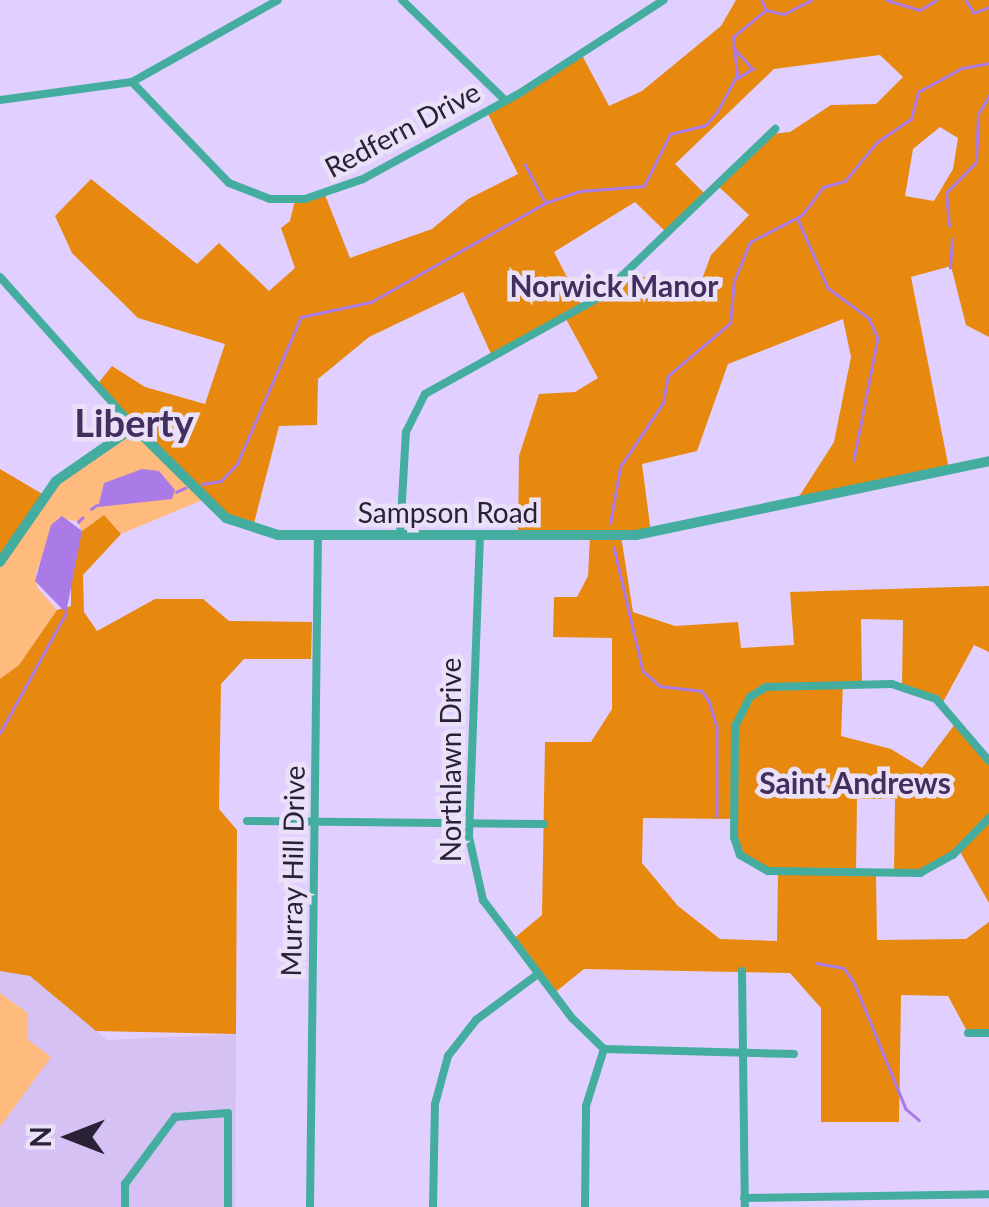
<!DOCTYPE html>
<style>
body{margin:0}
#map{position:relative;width:989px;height:1207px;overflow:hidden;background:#e1cfff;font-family:Lato,sans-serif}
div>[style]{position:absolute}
.built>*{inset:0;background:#d6c1f5}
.green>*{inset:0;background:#ffbb7d}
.forest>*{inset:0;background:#e7880f}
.water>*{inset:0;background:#aa7ae6}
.stream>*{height:2.5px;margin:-1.25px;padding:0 1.25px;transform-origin:1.25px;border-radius:1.25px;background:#aa7ae6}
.minor>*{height:8px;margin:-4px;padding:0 4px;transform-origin:4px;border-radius:4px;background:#44ad9f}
.tertiary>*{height:10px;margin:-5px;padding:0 5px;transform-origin:5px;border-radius:5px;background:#44ad9f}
span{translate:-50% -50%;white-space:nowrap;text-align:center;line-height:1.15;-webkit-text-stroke:9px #eae1f9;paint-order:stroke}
.street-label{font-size:28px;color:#2a2137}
.neighbourhood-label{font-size:30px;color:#432e5e;font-weight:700}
.district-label{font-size:38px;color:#432e5e;font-weight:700}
.north{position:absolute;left:20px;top:1087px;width:100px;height:100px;-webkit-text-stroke:8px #eae1f9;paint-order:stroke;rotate:270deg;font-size:28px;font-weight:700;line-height:40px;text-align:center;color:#2a2137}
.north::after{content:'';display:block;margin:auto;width:35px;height:45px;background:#2a2137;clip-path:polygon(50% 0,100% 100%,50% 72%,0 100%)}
</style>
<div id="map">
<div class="built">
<div style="clip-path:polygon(0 971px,30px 976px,107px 1040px,236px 1034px,235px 1207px,0 1207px)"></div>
</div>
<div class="green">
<div style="clip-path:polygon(131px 425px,205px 499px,121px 534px,104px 515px,82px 531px,77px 521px,57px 519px,36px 573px,37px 587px,57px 610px,19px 665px,0 679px,0 562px,43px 496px)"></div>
<div style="clip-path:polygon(0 993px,28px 1013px,27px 1039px,51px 1057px,0 1127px)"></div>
</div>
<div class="forest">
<div style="clip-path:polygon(evenodd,736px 0,989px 0,989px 337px,966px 325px,951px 266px,911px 277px,949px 469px,795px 503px,834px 442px,851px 357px,843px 319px,728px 364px,697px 451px,642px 464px,651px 533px,621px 536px,633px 612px,675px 626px,738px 622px,741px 648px,794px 645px,790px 592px,989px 586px,989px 652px,974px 645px,942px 704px,902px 686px,903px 620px,861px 619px,862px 684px,843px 684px,841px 736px,891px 749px,922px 768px,958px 720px,989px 761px,989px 903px,959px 850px,935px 867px,894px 873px,895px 799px,857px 799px,856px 872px,876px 873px,877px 940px,966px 939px,989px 922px,989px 1033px,968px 1033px,948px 996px,901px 995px,899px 1122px,821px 1122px,821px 1008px,790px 973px,584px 969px,553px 994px,512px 940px,542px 915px,545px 742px,591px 742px,612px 709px,612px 638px,553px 637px,554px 597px,577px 597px,588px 576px,590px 536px,518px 535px,519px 456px,539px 394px,575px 392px,598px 378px,566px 319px,491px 354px,463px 292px,369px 337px,318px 379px,317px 425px,279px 426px,252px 531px,235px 524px,96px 386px,112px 366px,145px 387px,205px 404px,225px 344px,138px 318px,72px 253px,55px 216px,91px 179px,197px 264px,219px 243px,269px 291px,295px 268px,281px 228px,290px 221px,295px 200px,325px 195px,350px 258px,432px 229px,468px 199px,518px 174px,486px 110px,583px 57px,609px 106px,642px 91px,721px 26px,736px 0,880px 55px,903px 77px,876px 104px,831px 105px,790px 132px,771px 134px,718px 186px,749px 215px,711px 255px,694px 301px,631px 271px,583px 308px,554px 252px,635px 202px,669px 235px,707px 196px,675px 164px,774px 69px,880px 55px,736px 0,940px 127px,958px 138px,953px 169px,934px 201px,905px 196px,913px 149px,940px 127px,736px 0,643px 818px,734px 819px,740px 855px,778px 872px,777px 941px,720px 939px,678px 906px,642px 863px,643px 818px)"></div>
<div style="clip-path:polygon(0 469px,44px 495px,0 562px)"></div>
<div style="clip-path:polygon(104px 515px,121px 534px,83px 575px,84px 612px,97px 631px,155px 599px,203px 599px,229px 621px,312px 622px,311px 659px,244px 659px,221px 684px,219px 809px,237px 830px,236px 1034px,96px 1031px,30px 976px,0 971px,0 679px,19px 665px,57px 610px,71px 606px,71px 573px,82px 531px)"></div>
</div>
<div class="water">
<div style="clip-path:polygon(142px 469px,159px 471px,175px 490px,172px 499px,98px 507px,104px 483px)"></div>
<div style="clip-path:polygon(62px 516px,82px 531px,66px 613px,35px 581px,51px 525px)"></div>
</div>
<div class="stream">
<div style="left:762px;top:0;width:11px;rotate:68deg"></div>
<div style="left:766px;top:10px;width:18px;rotate:13deg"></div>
<div style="left:784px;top:14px;width:31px;rotate:-27deg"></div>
<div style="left:887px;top:0;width:34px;rotate:17deg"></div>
<div style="left:920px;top:10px;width:19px;rotate:-32deg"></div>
<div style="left:966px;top:0;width:15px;rotate:58deg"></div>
<div style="left:974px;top:13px;width:16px;rotate:-22deg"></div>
<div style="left:733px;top:47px;width:30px;rotate:48deg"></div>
<div style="left:753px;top:69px;width:19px;rotate:148deg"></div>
<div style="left:525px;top:164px;width:43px;rotate:62.2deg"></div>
<div style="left:798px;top:219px;width:75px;rotate:66.5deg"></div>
<div style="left:828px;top:288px;width:51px;rotate:36.2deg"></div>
<div style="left:869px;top:318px;width:22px;rotate:66deg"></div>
<div style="left:878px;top:338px;width:124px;rotate:101.1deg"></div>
<div style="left:949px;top:226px;width:33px;rotate:-95deg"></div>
<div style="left:946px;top:193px;width:43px;rotate:-45.9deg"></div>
<div style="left:976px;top:162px;width:48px;rotate:-87.6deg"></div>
<div style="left:978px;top:114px;width:21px;rotate:-59deg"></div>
<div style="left:950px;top:268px;width:29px;rotate:-86deg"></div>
<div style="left:202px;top:484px;width:19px;rotate:-9deg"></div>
<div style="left:221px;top:481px;width:23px;rotate:-47deg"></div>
<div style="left:237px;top:464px;width:160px;rotate:-66.5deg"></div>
<div style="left:301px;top:317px;width:72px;rotate:-12.1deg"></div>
<div style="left:371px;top:302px;width:200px;rotate:-29.6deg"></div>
<div style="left:545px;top:203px;width:37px;rotate:-19deg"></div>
<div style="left:580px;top:191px;width:64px;rotate:-4.5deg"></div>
<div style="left:644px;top:186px;width:58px;rotate:-63.4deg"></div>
<div style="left:670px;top:134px;width:37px;rotate:-14deg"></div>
<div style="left:706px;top:125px;width:17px;rotate:-50deg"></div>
<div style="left:717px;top:112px;width:42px;rotate:-61.6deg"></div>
<div style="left:737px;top:75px;width:38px;rotate:-96deg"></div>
<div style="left:733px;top:37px;width:43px;rotate:-39.3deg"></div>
<div style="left:176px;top:492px;width:10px;rotate:-24deg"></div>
<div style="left:91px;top:509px;width:7px;rotate:-34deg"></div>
<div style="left:78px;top:522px;width:6px;rotate:-45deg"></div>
<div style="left:610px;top:524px;width:58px;rotate:-80deg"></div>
<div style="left:620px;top:467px;width:77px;rotate:-56.1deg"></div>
<div style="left:663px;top:403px;width:27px;rotate:-80deg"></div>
<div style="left:668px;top:376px;width:82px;rotate:-40.5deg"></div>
<div style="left:730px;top:323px;width:42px;rotate:-84.6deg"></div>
<div style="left:734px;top:281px;width:42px;rotate:-67.7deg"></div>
<div style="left:750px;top:242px;width:59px;rotate:-27.4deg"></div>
<div style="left:802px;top:215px;width:35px;rotate:-53deg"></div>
<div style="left:823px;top:187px;width:23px;rotate:-15deg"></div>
<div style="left:845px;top:181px;width:50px;rotate:-50.6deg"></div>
<div style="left:877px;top:142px;width:41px;rotate:-34.1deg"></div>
<div style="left:911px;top:119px;width:28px;rotate:-75deg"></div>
<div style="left:918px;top:92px;width:50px;rotate:-28.6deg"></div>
<div style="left:962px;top:68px;width:27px;rotate:-10deg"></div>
<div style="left:614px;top:547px;width:127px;rotate:76.8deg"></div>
<div style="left:643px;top:671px;width:23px;rotate:41deg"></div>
<div style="left:660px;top:686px;width:42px;rotate:6.8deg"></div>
<div style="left:702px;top:691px;width:12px;rotate:55deg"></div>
<div style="left:709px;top:701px;width:27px;rotate:73deg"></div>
<div style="left:717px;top:727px;width:89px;rotate:90deg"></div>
<div style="left:0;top:733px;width:137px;rotate:-61.2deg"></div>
<div style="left:816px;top:963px;width:28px;rotate:10deg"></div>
<div style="left:844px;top:968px;width:17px;rotate:54deg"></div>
<div style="left:854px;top:982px;width:137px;rotate:67.7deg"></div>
<div style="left:906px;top:1109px;width:17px;rotate:40deg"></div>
</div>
<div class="minor">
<div style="left:402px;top:0;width:144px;rotate:44.2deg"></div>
<div style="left:132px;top:82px;width:167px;rotate:-29.3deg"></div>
<div style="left:0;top:100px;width:133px;rotate:-7.8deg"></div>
<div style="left:132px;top:82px;width:140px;rotate:46.2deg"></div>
<div style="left:229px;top:183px;width:44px;rotate:21.3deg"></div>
<div style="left:270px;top:199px;width:35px"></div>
<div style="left:305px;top:199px;width:61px;rotate:-19deg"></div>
<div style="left:363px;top:179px;width:179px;rotate:-28.7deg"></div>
<div style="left:520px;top:93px;width:171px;rotate:-32.9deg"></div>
<div style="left:0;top:277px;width:201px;rotate:48.2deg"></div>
<div style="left:400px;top:535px;width:103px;rotate:-86.7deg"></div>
<div style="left:406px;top:432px;width:42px;rotate:-63.4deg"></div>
<div style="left:425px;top:394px;width:200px;rotate:-29deg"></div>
<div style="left:600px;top:297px;width:243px;rotate:-43.8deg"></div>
<div style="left:480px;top:535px;width:302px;rotate:92.1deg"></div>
<div style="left:469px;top:837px;width:65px;rotate:77.5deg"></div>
<div style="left:483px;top:900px;width:148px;rotate:53deg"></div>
<div style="left:572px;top:1018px;width:45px;rotate:44.1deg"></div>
<div style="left:604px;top:1049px;width:190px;rotate:1.5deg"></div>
<div style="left:989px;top:761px;width:82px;rotate:-130.5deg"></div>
<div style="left:936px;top:699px;width:46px;rotate:-161.2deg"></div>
<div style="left:892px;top:684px;width:126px;rotate:178.6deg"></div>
<div style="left:766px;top:687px;width:19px;rotate:148deg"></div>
<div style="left:750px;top:697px;width:33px;rotate:117deg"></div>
<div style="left:735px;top:726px;width:111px;rotate:90.5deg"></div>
<div style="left:734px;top:837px;width:19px;rotate:72deg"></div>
<div style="left:740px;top:855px;width:32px;rotate:30deg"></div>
<div style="left:768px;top:871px;width:152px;rotate:0.8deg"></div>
<div style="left:920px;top:873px;width:38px;rotate:-29deg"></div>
<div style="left:953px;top:855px;width:52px;rotate:-45.8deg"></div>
<div style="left:247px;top:821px;width:297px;rotate:0.6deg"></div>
<div style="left:742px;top:971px;width:236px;rotate:89.3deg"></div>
<div style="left:968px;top:1033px;width:21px"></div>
<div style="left:744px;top:1198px;width:245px;rotate:-0.9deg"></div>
<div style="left:125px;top:1207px;width:23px;rotate:-90deg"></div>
<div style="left:125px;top:1184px;width:84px;rotate:-53.3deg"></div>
<div style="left:175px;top:1117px;width:53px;rotate:-4.3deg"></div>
<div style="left:228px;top:1113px;width:94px;rotate:90deg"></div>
<div style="left:310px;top:1207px;width:672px;rotate:-89.32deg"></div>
<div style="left:433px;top:1207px;width:103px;rotate:-88.9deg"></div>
<div style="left:435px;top:1104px;width:50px;rotate:-74.8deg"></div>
<div style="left:448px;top:1056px;width:46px;rotate:-52.1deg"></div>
<div style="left:476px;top:1020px;width:77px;rotate:-36.6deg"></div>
<div style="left:585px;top:1207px;width:101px;rotate:-89.4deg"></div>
<div style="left:586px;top:1106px;width:60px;rotate:-72.5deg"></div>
</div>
<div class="tertiary">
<div style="left:0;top:562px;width:98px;rotate:-55.3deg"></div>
<div style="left:56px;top:481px;width:95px;rotate:-34.7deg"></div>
<div style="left:134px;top:427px;width:129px;rotate:44.7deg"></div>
<div style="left:226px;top:518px;width:55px;rotate:18.1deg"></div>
<div style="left:278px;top:535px;width:358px"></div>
<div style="left:636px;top:535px;width:361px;rotate:-11.8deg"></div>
</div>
<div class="street-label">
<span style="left:402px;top:129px;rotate:-28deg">Redfern Drive</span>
<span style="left:448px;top:512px">Sampson Road</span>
<span style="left:450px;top:760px;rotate:-90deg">Northlawn Drive</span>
<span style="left:292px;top:871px;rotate:-89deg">Murray Hill Drive</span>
</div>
<div class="neighbourhood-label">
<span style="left:614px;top:285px">Norwick Manor</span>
<span style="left:855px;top:782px">Saint Andrews</span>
</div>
<div class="district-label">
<span style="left:134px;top:423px">Liberty</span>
</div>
<div class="north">N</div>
</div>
